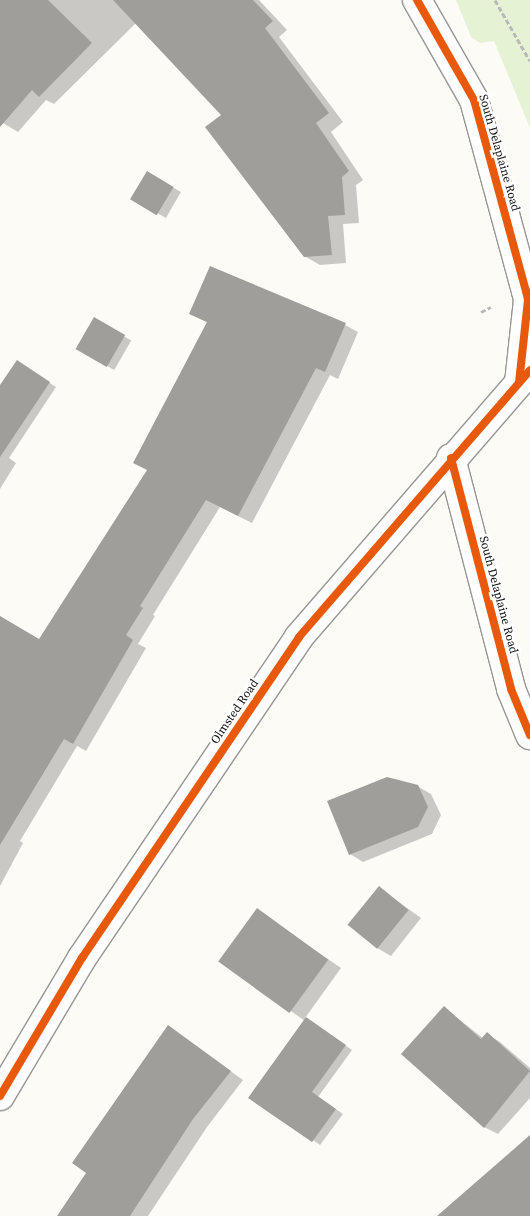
<!DOCTYPE html>
<style>
body{margin:0}
#map{position:relative;width:530px;height:1216px;overflow:hidden;background:#fcfbf5;font-family:"Source Serif 4",serif}
div>[style]{position:absolute}
.green>*{inset:0;background:#e5f3d4}
.shadow>*{inset:0;background:#0003;transform-origin:0 0}
.building>*{inset:0;background:#a09e9a;transform-origin:0 0}
.path>*{height:3px;margin-top:-1.5px;transform-origin:0;background:repeating-linear-gradient(90deg,#b9b9b8 0 5px,transparent 0 7.5px)}
.roads{filter:drop-shadow(1px 0 #969693) drop-shadow(-1px 0 #969693) drop-shadow(0 1px #969693) drop-shadow(0 -1px #969693)}
.minor>*{height:28px;margin:-14px;padding:0 14px;transform-origin:14px;border-radius:14px;background:#fffefe}
.cycleway>*{height:8px;margin:-4px;padding:0 4px;transform-origin:4px;border-radius:4px;background:#e8590c}
span{translate:-50% -50%;white-space:nowrap;text-align:center;line-height:1.15;-webkit-text-stroke:5px #fff;paint-order:stroke}
.street-label{font-size:12px;color:#101010}
</style>
<div id="map">
<div class="green">
<div style="clip-path:polygon(456px 0,530px 0,530px 128px,494px 41px,480px 43px,471px 37px)"></div>
</div>
<div class="shadow">
<div style="clip-path:polygon(0 0,259px 0,287px 30px,279px 37px,343px 122px,331px 132px,363px 180px,356px 185px,359px 223px,343px 224px,346px 263px,320px 265px,304px 256px,223px 115px,136px 23px,54px 104px,46px 100px,18px 132px,3px 123px,0 126px)"></div>
<div style="left:148px;top:173px;width:38px;height:30px;rotate:30deg"></div>
<div style="clip-path:polygon(191px 314px,345px 325px,358px 332px,338px 379px,330px 375px,252px 523px,220px 507px,153px 615px,155px 616px,138px 644px,146px 648px,86px 751px,77px 746px,20px 841px,23px 843px,0 886px,0 618px,40px 640px,148px 470px,208px 323px)"></div>
<div style="left:94px;top:319px;width:43px;height:34px;rotate:30deg"></div>
<div style="clip-path:polygon(24px 366px,56px 387px,9px 458px,16px 463px,0 489px,0 387px)"></div>
<div style="clip-path:polygon(417px 786px,431px 794px,441px 815px,432px 834px,363px 862px,350px 854px)"></div>
<div style="clip-path:polygon(379px 888px,421px 918px,391px 956px,377px 948px)"></div>
<div style="clip-path:polygon(257px 910px,341px 968px,305px 1018px,352px 1050px,318px 1097px,343px 1114px,320px 1145px,250px 1097px,305px 1021px,220px 961px)"></div>
<div style="clip-path:polygon(444px 1008px,483px 1038px,487px 1034px,500px 1042px,530px 1068px,530px 1098px,498px 1134px,484px 1127px)"></div>
<div style="clip-path:polygon(168px 1027px,243px 1080px,207px 1127px,148px 1216px,59px 1216px,88px 1172px)"></div>
</div>
<div class="building">
<div style="clip-path:polygon(0 0,48px 0,92px 43px,39px 97px,32px 90px,0 127px)"></div>
<div style="clip-path:polygon(113px 0,253px 0,273px 21px,265px 28px,329px 113px,316px 123px,349px 171px,342px 177px,345px 215px,328px 216px,332px 255px,304px 257px,205px 127px,221px 115px)"></div>
<div style="left:147px;top:171px;width:31px;height:33px;rotate:31deg"></div>
<div style="clip-path:polygon(210px 266px,346px 323px,325px 372px,316px 368px,238px 516px,206px 500px,140px 606px,143px 608px,126px 635px,133px 640px,73px 744px,64px 739px,0 845px,0 616px,39px 639px,147px 470px,133px 463px,207px 322px,189px 314px)"></div>
<div style="left:94px;top:317px;width:36px;height:37px;rotate:30deg"></div>
<div style="clip-path:polygon(17px 360px,50px 382px,0 457px,0 385px)"></div>
<div style="clip-path:polygon(387px 777px,418px 785px,428px 807px,418px 827px,349px 855px,327px 801px)"></div>
<div style="left:379px;top:886px;width:38px;height:50px;rotate:39deg"></div>
<div style="left:257px;top:908px;width:88px;height:66px;rotate:36deg"></div>
<div style="clip-path:polygon(444px 1006px,481px 1039px,487px 1032px,530px 1071px,484px 1128px,401px 1054px)"></div>
<div style="clip-path:polygon(306px 1017px,346px 1045px,312px 1092px,336px 1109px,312px 1142px,248px 1098px)"></div>
<div style="clip-path:polygon(168px 1025px,231px 1071px,193px 1119px,130px 1216px,57px 1216px,86px 1173px,72px 1163px)"></div>
<div style="clip-path:polygon(530px 1135px,530px 1216px,437px 1216px)"></div>
</div>
<div class="path">
<div style="left:495px;top:0;width:70px;rotate:60.2deg"></div>
<div style="left:481px;top:312px;width:11px;rotate:-27deg"></div>
</div>
<div class="roads">
<div class="minor">
<div style="left:417px;top:0;width:115px;rotate:60.3deg"></div>
<div style="left:474px;top:100px;width:198px;rotate:74.8deg"></div>
<div style="left:526px;top:291px;width:9px;rotate:77deg"></div>
<div style="left:528px;top:300px;width:83px;rotate:96.2deg"></div>
<div style="left:451px;top:458px;width:239px;rotate:75.4deg"></div>
<div style="left:511px;top:689px;width:50px;rotate:67.6deg"></div>
<div style="left:0;top:1096px;width:161px;rotate:-59.3deg"></div>
<div style="left:82px;top:958px;width:387px;rotate:-55.9deg"></div>
<div style="left:299px;top:637px;width:353px;rotate:-49.1deg"></div>
</div>
</div>
<div class="cycleway">
<div style="left:417px;top:0;width:115px;rotate:60.3deg"></div>
<div style="left:474px;top:100px;width:198px;rotate:74.8deg"></div>
<div style="left:526px;top:291px;width:9px;rotate:77deg"></div>
<div style="left:528px;top:300px;width:83px;rotate:96.2deg"></div>
<div style="left:451px;top:458px;width:239px;rotate:75.4deg"></div>
<div style="left:511px;top:689px;width:50px;rotate:67.6deg"></div>
<div style="left:0;top:1096px;width:161px;rotate:-59.3deg"></div>
<div style="left:82px;top:958px;width:387px;rotate:-55.9deg"></div>
<div style="left:299px;top:637px;width:353px;rotate:-49.1deg"></div>
</div>
<div class="street-label">
<span style="left:499px;top:153px;rotate:74deg">South Delaplaine Road</span>
<span style="left:498px;top:595px;rotate:75deg">South Delaplaine Road</span>
<span style="left:235px;top:712px;rotate:-56deg">Olmsted Road</span>
</div>
</div>
